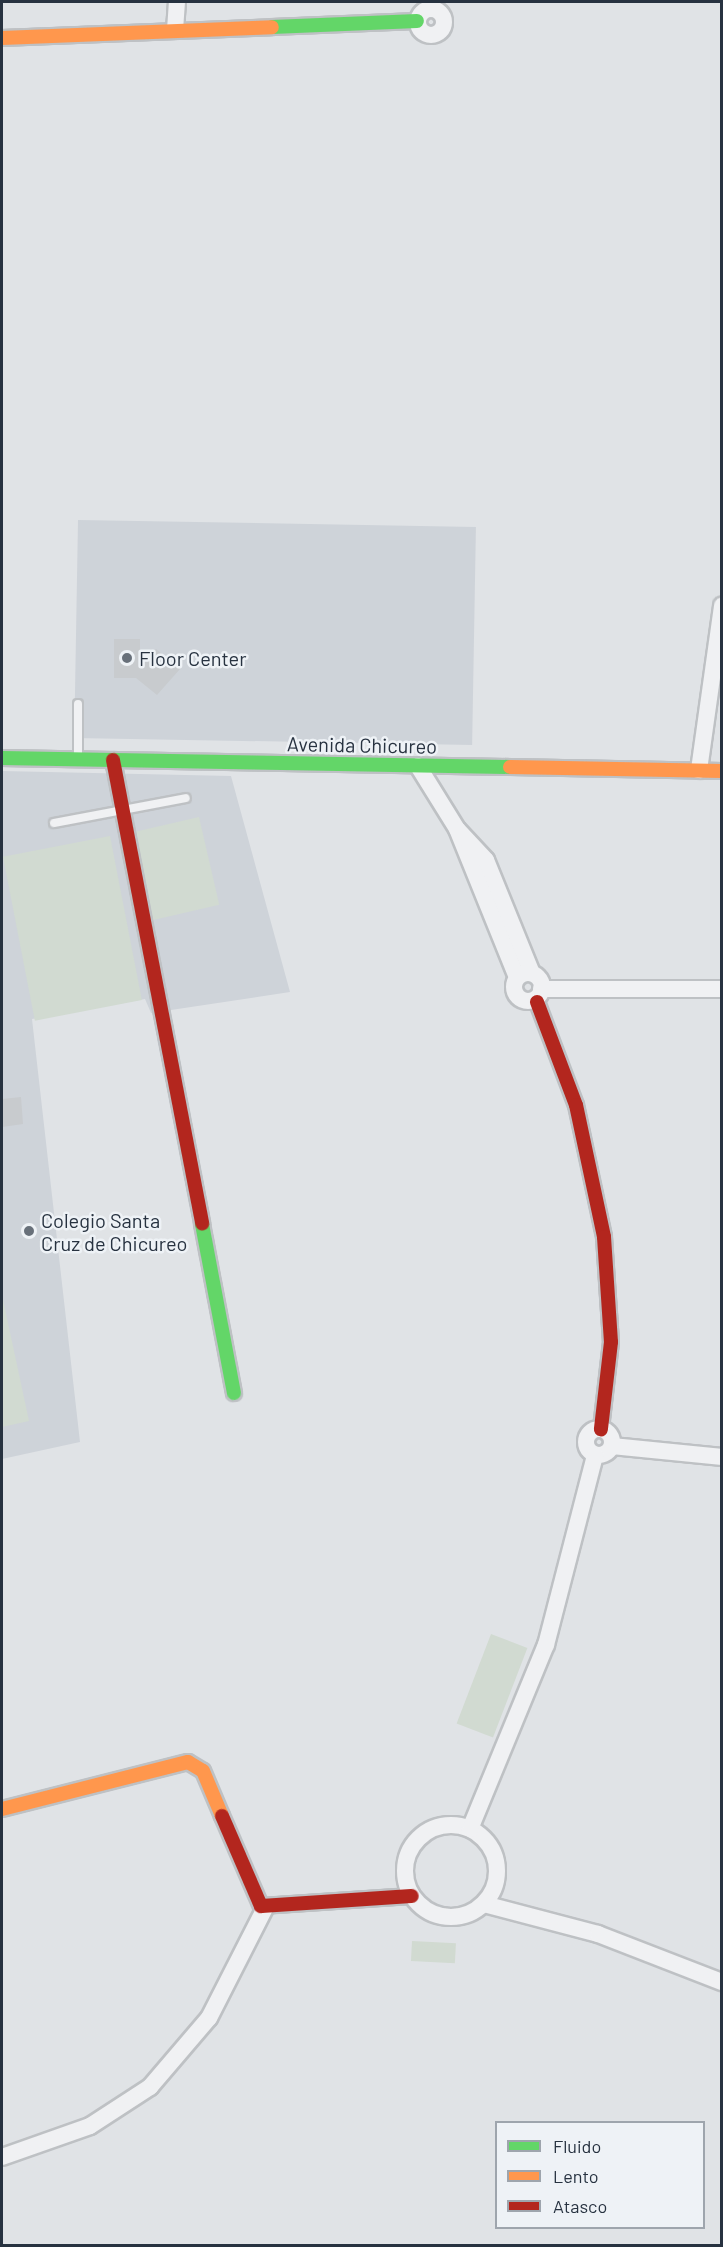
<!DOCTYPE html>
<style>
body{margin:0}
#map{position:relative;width:723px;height:2247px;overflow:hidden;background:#e0e3e6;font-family:Barlow,sans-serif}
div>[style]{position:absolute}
.built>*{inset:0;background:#ced3d9;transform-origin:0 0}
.green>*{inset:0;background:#d1dad1;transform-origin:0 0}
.building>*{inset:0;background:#c8cbce}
.roads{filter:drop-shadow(2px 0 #bec1c4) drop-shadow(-2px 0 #bec1c4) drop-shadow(0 2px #bec1c4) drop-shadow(0 -2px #bec1c4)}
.lane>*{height:8px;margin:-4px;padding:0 4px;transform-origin:4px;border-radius:4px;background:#f0f1f3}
.street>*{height:16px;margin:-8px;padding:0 8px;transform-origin:8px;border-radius:8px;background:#f0f1f3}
.street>.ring{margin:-8px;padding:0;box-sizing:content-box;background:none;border:16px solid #f0f1f3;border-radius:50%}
.fast>*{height:14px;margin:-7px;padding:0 7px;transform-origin:7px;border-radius:7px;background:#63d668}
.slow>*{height:14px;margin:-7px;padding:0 7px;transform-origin:7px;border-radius:7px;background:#ff974d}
.jam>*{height:14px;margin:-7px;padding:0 7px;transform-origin:7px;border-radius:7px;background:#b3261e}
.dots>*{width:16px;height:16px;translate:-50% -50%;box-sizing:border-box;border:3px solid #eef2f6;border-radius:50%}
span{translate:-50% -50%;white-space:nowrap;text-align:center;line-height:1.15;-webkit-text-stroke:5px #eef2f6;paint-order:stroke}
.poi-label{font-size:20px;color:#273240}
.left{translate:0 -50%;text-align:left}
.street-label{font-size:20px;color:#273240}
.frame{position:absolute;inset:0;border:3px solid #273240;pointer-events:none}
.legend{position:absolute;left:495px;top:2121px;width:210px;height:108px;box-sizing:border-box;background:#eef2f6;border:2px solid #9ea5ad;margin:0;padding:8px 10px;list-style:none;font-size:18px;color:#273240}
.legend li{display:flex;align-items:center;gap:12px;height:30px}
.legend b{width:30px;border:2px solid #9ea5ad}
</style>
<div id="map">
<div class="built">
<div style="left:78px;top:520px;width:398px;height:218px;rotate:1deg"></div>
<div style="clip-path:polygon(2px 771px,231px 776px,290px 992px,151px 1013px,145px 999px,32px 1019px,80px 1442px,2px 1459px)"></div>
</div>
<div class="green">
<div style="left:199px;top:817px;width:90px;height:72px;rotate:77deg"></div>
<div style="left:110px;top:836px;width:167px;height:109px;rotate:79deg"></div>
<div style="clip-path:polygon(2px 1295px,29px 1421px,2px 1427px)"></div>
<div style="left:491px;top:1634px;width:39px;height:96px;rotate:21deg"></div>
<div style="left:412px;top:1941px;width:44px;height:20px;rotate:3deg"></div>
</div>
<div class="building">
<div style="clip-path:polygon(114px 639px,140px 639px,140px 667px,156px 649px,180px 669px,157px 695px,136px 678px,114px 678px)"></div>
<div style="clip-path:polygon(21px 1097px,23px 1124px,2px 1127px,2px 1099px)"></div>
</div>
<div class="roads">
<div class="lane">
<div style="left:78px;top:704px;width:52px;rotate:90deg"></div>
<div style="left:54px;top:823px;width:134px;rotate:-10.7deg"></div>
</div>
<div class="street">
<div class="ring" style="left:418px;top:9px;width:10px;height:10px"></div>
<div style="left:175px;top:30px;width:28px;rotate:-86deg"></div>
<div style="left:418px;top:766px;width:74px;rotate:58.2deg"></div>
<div style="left:457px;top:829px;width:157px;rotate:68deg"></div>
<div style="left:699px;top:770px;width:166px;rotate:-82deg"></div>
<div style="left:458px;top:830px;width:41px;rotate:47deg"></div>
<div style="left:486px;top:860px;width:120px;rotate:67.9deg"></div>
<div class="ring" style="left:514px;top:973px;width:12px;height:12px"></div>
<div style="left:541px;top:989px;width:181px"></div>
<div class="ring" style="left:586px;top:1429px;width:10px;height:10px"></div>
<div style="left:612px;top:1446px;width:111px;rotate:5.7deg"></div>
<div class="ring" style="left:405px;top:1825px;width:76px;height:76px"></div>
<div style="left:470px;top:1829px;width:199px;rotate:-67.6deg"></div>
<div style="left:546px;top:1645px;width:196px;rotate:-75.5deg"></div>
<div style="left:484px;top:1904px;width:118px;rotate:14.7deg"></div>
<div style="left:598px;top:1934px;width:133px;rotate:21.2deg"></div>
<div style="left:2px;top:2157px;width:93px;rotate:-19.4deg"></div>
<div style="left:90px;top:2126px;width:72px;rotate:-33deg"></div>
<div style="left:150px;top:2087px;width:91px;rotate:-49.5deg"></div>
<div style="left:209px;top:2018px;width:123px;rotate:-63deg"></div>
</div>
<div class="fast">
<div style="left:272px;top:27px;width:145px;rotate:-2.4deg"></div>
<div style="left:2px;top:758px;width:508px;rotate:1.01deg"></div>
<div style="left:202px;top:1224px;width:172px;rotate:79.3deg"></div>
</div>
<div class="slow">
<div style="left:2px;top:38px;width:270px;rotate:-2.3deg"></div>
<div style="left:510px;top:767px;width:212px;rotate:1.1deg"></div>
<div style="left:2px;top:1809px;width:192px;rotate:-14.2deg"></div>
<div style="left:188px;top:1762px;width:17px;rotate:31deg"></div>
<div style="left:203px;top:1771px;width:49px;rotate:67.1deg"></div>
</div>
<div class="jam">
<div style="left:113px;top:760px;width:472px;rotate:79.1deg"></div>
<div style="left:537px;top:1002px;width:110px;rotate:69.3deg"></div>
<div style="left:576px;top:1105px;width:135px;rotate:78deg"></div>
<div style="left:604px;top:1237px;width:105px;rotate:86.2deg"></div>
<div style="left:611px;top:1342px;width:88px;rotate:96.6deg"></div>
<div style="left:222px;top:1816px;width:98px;rotate:66.6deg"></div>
<div style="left:261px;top:1906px;width:151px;rotate:-3.8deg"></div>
</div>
</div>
<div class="dots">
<div style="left:127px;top:658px;background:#68707a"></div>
<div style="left:29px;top:1231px;background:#68707a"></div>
</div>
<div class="poi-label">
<span class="left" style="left:139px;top:658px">Floor Center</span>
<span class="left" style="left:41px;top:1232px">Colegio Santa<br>Cruz de Chicureo</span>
</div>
<div class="street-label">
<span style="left:362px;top:745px;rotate:1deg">Avenida Chicureo</span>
</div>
<div class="frame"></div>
<ul class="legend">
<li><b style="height:8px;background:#63d668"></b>Fluido</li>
<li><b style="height:8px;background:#ff974d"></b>Lento</li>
<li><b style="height:8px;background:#b3261e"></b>Atasco</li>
</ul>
</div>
